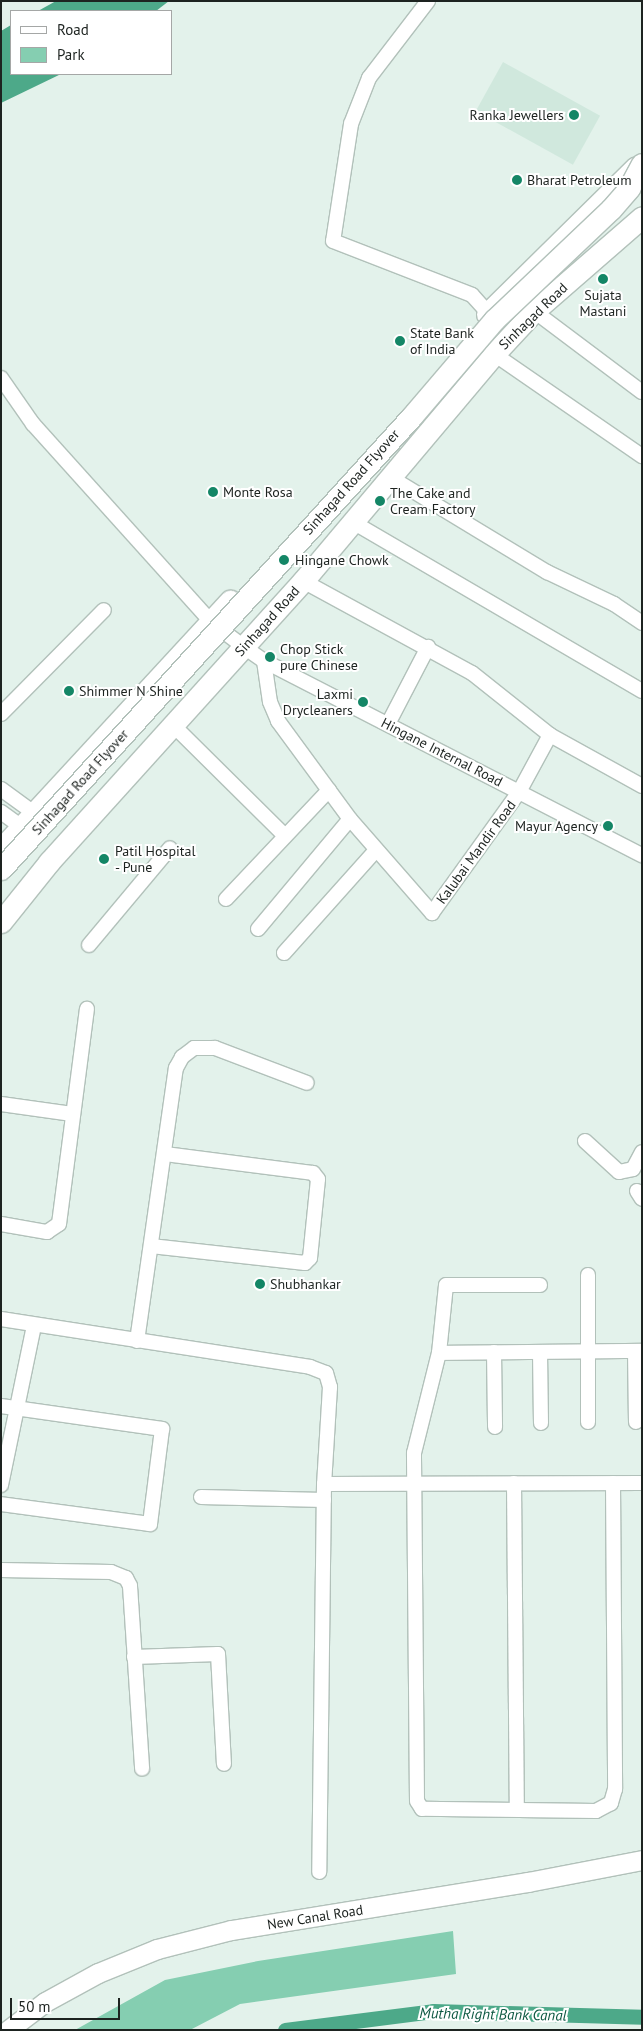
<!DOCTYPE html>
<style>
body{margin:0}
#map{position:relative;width:643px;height:2031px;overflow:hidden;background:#e3f2eb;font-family:"PT Sans",sans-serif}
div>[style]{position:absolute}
.built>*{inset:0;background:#d0e8dd;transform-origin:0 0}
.green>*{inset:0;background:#85ceb1}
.water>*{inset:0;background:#4da989}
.canal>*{height:15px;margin:-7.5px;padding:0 7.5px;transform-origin:7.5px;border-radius:7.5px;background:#4da989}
.roads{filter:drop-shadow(1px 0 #b2c1ba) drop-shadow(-1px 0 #b2c1ba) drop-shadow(0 1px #b2c1ba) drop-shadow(0 -1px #b2c1ba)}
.street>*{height:14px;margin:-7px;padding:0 7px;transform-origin:7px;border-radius:7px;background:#fff}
.secondary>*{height:19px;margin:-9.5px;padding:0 9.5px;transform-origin:9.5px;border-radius:9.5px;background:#fff}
.primary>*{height:21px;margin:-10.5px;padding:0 10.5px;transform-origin:10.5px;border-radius:10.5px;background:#fff}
.bridges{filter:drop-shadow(1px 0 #b2c1ba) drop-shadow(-1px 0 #b2c1ba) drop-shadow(0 1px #b2c1ba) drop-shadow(0 -1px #b2c1ba)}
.primary-bridge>*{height:21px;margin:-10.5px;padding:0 10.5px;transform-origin:10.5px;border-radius:10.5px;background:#fff}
.dots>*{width:14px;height:14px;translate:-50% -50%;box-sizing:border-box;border:2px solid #fff;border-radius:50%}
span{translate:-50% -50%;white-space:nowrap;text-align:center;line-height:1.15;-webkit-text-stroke:4px #fff;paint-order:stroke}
.poi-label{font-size:14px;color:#1d2320}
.right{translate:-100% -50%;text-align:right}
.left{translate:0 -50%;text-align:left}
.street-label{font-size:14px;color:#1d2320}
.water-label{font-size:15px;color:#0e5842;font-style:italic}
.frame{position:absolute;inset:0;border:2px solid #1d2320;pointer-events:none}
.legend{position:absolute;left:10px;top:10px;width:162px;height:65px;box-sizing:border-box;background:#fff;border:1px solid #a5a7a6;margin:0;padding:6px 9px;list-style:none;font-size:15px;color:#1d2320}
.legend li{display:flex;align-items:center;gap:10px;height:25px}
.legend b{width:25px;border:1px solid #a5a7a6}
.scale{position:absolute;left:10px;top:1998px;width:110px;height:22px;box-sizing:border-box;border:2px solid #1d2320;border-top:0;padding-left:6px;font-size:15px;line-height:18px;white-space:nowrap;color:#1d2320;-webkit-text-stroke:4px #fff;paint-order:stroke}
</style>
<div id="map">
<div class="built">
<div style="left:503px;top:62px;width:111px;height:56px;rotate:29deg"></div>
</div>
<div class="green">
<div style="clip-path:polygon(453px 1931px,456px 1974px,240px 2004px,190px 2030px,75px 2030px,165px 1980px,258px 1961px)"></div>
</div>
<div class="water">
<div style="clip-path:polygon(56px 1px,169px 1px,156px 11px,38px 11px)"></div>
<div style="clip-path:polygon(11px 25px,11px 74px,61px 74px,1px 103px,1px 31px)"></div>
</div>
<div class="canal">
<div style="left:285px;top:2030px;width:149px;rotate:-7.3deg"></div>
<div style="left:433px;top:2011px;width:209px;rotate:1.6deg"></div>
</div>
<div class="roads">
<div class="street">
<div style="left:428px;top:1px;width:97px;rotate:127.5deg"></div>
<div style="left:369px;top:78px;width:49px;rotate:111.4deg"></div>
<div style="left:351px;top:124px;width:118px;rotate:98.7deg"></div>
<div style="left:333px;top:241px;width:149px;rotate:21.2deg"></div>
<div style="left:472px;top:295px;width:24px;rotate:48deg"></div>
<div style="left:534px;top:311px;width:135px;rotate:36.9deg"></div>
<div style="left:494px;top:354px;width:180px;rotate:34.6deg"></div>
<div style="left:1px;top:378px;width:56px;rotate:55.2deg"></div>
<div style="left:33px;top:424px;width:266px;rotate:48deg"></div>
<div style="left:211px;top:622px;width:41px;rotate:37.1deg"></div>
<div style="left:244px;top:647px;width:24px;rotate:35deg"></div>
<div style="left:264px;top:661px;width:425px;rotate:27.2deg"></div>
<div style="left:390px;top:477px;width:184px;rotate:31.2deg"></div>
<div style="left:547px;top:572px;width:74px;rotate:25.5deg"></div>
<div style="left:614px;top:604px;width:34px;rotate:34deg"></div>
<div style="left:351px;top:521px;width:337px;rotate:30.3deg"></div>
<div style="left:303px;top:581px;width:192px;rotate:28.6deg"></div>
<div style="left:472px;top:673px;width:100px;rotate:38.5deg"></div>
<div style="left:264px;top:661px;width:41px;rotate:81.7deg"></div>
<div style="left:270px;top:702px;width:21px;rotate:67deg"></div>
<div style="left:278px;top:721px;width:122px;rotate:53.7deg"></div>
<div style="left:350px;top:819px;width:125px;rotate:48.9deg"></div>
<div style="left:432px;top:913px;width:149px;rotate:-54.3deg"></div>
<div style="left:519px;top:792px;width:65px;rotate:-61.5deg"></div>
<div style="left:550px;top:735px;width:105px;rotate:29deg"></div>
<div style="left:1px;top:714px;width:146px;rotate:-45.3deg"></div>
<div style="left:388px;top:724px;width:87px;rotate:-62.5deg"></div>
<div style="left:174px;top:726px;width:156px;rotate:44.7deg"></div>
<div style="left:1px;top:789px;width:41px;rotate:36deg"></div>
<div style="left:1px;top:812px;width:26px;rotate:36deg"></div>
<div style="left:226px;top:899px;width:150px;rotate:-46.6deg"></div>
<div style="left:258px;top:929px;width:143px;rotate:-50.1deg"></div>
<div style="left:89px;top:945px;width:126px;rotate:-50.1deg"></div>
<div style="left:284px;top:953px;width:138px;rotate:-48.2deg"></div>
<div style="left:1px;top:1104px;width:72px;rotate:8deg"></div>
<div style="left:585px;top:1141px;width:46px;rotate:42.4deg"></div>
<div style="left:619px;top:1172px;width:14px;rotate:-12deg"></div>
<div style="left:633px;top:1169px;width:19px;rotate:-62deg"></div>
<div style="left:637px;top:1191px;width:9px;rotate:58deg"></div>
<div style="left:1px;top:1224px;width:47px;rotate:9.9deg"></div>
<div style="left:47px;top:1232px;width:14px;rotate:-34deg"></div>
<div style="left:59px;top:1224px;width:217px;rotate:-82.6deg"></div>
<div style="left:151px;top:1246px;width:155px;rotate:6.3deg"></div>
<div style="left:305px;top:1263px;width:7px;rotate:-45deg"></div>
<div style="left:310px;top:1258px;width:79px;rotate:-84.2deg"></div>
<div style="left:318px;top:1179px;width:8px;rotate:-130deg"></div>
<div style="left:313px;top:1173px;width:150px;rotate:-172.7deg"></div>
<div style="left:588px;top:1275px;width:147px;rotate:90deg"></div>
<div style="left:1px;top:1319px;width:313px;rotate:8.8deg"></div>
<div style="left:310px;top:1367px;width:17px;rotate:21deg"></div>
<div style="left:326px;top:1373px;width:15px;rotate:74deg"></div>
<div style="left:330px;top:1387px;width:97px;rotate:93.5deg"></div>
<div style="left:324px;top:1484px;width:388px;rotate:90.7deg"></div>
<div style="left:137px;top:1341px;width:276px;rotate:-81.9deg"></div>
<div style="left:176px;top:1068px;width:13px;rotate:-61deg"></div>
<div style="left:182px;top:1057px;width:15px;rotate:-37deg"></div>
<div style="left:194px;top:1048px;width:21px"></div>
<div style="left:215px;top:1048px;width:98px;rotate:20.8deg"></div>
<div style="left:635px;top:1351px;width:71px;rotate:89.2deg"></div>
<div style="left:494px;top:1352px;width:75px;rotate:89.2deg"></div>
<div style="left:540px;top:1352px;width:71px;rotate:89.2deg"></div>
<div style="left:439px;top:1353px;width:68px;rotate:-84.1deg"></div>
<div style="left:446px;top:1285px;width:94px"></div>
<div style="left:1px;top:1406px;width:163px;rotate:8.1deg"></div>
<div style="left:162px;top:1429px;width:96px;rotate:97.2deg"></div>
<div style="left:150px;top:1524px;width:150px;rotate:-172.4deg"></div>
<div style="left:514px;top:1483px;width:326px;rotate:89.5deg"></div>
<div style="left:613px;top:1483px;width:306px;rotate:89.6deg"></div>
<div style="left:615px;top:1789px;width:15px;rotate:106deg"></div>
<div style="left:611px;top:1803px;width:17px;rotate:152deg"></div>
<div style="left:596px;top:1811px;width:174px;rotate:-179.3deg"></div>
<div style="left:422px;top:1809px;width:9px;rotate:-122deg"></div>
<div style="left:417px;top:1801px;width:348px;rotate:-90.5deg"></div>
<div style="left:414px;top:1453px;width:103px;rotate:-76deg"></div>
<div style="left:439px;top:1353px;width:203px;rotate:-0.6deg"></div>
<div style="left:324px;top:1484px;width:318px;rotate:-0.2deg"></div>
<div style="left:1px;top:1485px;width:162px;rotate:-78.3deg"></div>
<div style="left:201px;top:1497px;width:123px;rotate:1.4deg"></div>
<div style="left:1px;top:1570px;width:110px;rotate:1deg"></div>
<div style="left:111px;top:1572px;width:16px;rotate:22deg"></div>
<div style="left:126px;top:1578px;width:9px;rotate:63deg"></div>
<div style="left:130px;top:1586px;width:183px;rotate:86.2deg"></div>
<div style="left:134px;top:1657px;width:84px;rotate:-2deg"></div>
<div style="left:218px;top:1654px;width:110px;rotate:86.9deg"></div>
</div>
<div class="secondary">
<div style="left:8px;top:2030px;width:46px;rotate:-37.1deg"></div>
<div style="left:45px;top:2002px;width:60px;rotate:-28.7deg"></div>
<div style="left:98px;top:1973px;width:64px;rotate:-22.1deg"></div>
<div style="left:157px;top:1949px;width:76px;rotate:-14.4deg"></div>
<div style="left:231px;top:1930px;width:301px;rotate:-9.2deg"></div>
<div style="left:528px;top:1882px;width:116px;rotate:-10.9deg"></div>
</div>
<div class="primary">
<div style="left:487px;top:314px;width:209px;rotate:-44.6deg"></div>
<div style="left:1px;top:849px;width:338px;rotate:-47.3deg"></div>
<div style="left:1px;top:922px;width:77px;rotate:-51.3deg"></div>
<div style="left:49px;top:862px;width:379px;rotate:-47.9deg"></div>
<div style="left:303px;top:581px;width:297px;rotate:-49.9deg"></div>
<div style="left:494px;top:354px;width:59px;rotate:-47.1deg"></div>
<div style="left:534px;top:311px;width:143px;rotate:-41deg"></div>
</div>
</div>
<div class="bridges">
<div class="primary-bridge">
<div style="left:1px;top:869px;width:612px;rotate:-47.78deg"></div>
<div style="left:412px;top:416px;width:126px;rotate:-49.5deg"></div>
<div style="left:494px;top:320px;width:161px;rotate:-43.5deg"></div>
<div style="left:611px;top:209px;width:28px;rotate:-49deg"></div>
<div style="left:629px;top:188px;width:27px;rotate:-62deg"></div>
</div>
</div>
<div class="dots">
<div style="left:574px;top:115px;background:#148666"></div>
<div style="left:517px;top:180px;background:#148666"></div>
<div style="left:603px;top:279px;background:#148666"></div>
<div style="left:400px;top:341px;background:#148666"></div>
<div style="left:213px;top:492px;background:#148666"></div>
<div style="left:380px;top:501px;background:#148666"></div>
<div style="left:284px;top:560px;background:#148666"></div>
<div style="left:270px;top:657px;background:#148666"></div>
<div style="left:69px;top:691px;background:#148666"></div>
<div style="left:363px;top:702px;background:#148666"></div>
<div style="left:608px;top:826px;background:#148666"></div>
<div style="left:104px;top:859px;background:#148666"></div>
<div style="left:260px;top:1284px;background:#148666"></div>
</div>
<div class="poi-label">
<span class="right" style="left:564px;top:115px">Ranka Jewellers</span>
<span class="left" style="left:527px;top:180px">Bharat Petroleum</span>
<span style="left:603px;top:303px">Sujata<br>Mastani</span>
<span class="left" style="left:410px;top:341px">State Bank<br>of India</span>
<span class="left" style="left:223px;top:492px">Monte Rosa</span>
<span class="left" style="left:390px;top:501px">The Cake and<br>Cream Factory</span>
<span class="left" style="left:295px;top:560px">Hingane Chowk</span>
<span class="left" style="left:280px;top:657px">Chop Stick<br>pure Chinese</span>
<span class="left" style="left:79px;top:691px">Shimmer N Shine</span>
<span class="right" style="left:353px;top:702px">Laxmi<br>Drycleaners</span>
<span class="right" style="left:598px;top:826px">Mayur Agency</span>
<span class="left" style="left:115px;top:859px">Patil Hospital<br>- Pune</span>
<span class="left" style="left:270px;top:1284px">Shubhankar</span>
</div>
<div class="street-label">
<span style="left:533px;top:316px;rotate:-44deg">Sinhagad Road</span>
<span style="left:351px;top:482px;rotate:-48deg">Sinhagad Road Flyover</span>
<span style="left:267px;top:621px;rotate:-48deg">Sinhagad Road</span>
<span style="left:442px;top:752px;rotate:27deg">Hingane Internal Road</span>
<span style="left:80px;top:782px;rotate:-48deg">Sinhagad Road Flyover</span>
<span style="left:476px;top:852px;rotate:-54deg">Kalubai Mandir Road</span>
<span style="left:315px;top:1917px;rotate:-9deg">New Canal Road</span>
</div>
<div class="water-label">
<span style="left:493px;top:2014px;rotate:1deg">Mutha Right Bank Canal</span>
</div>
<div class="frame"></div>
<ul class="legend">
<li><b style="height:6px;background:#fff"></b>Road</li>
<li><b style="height:14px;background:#85ceb1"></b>Park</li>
</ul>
<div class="scale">50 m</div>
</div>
